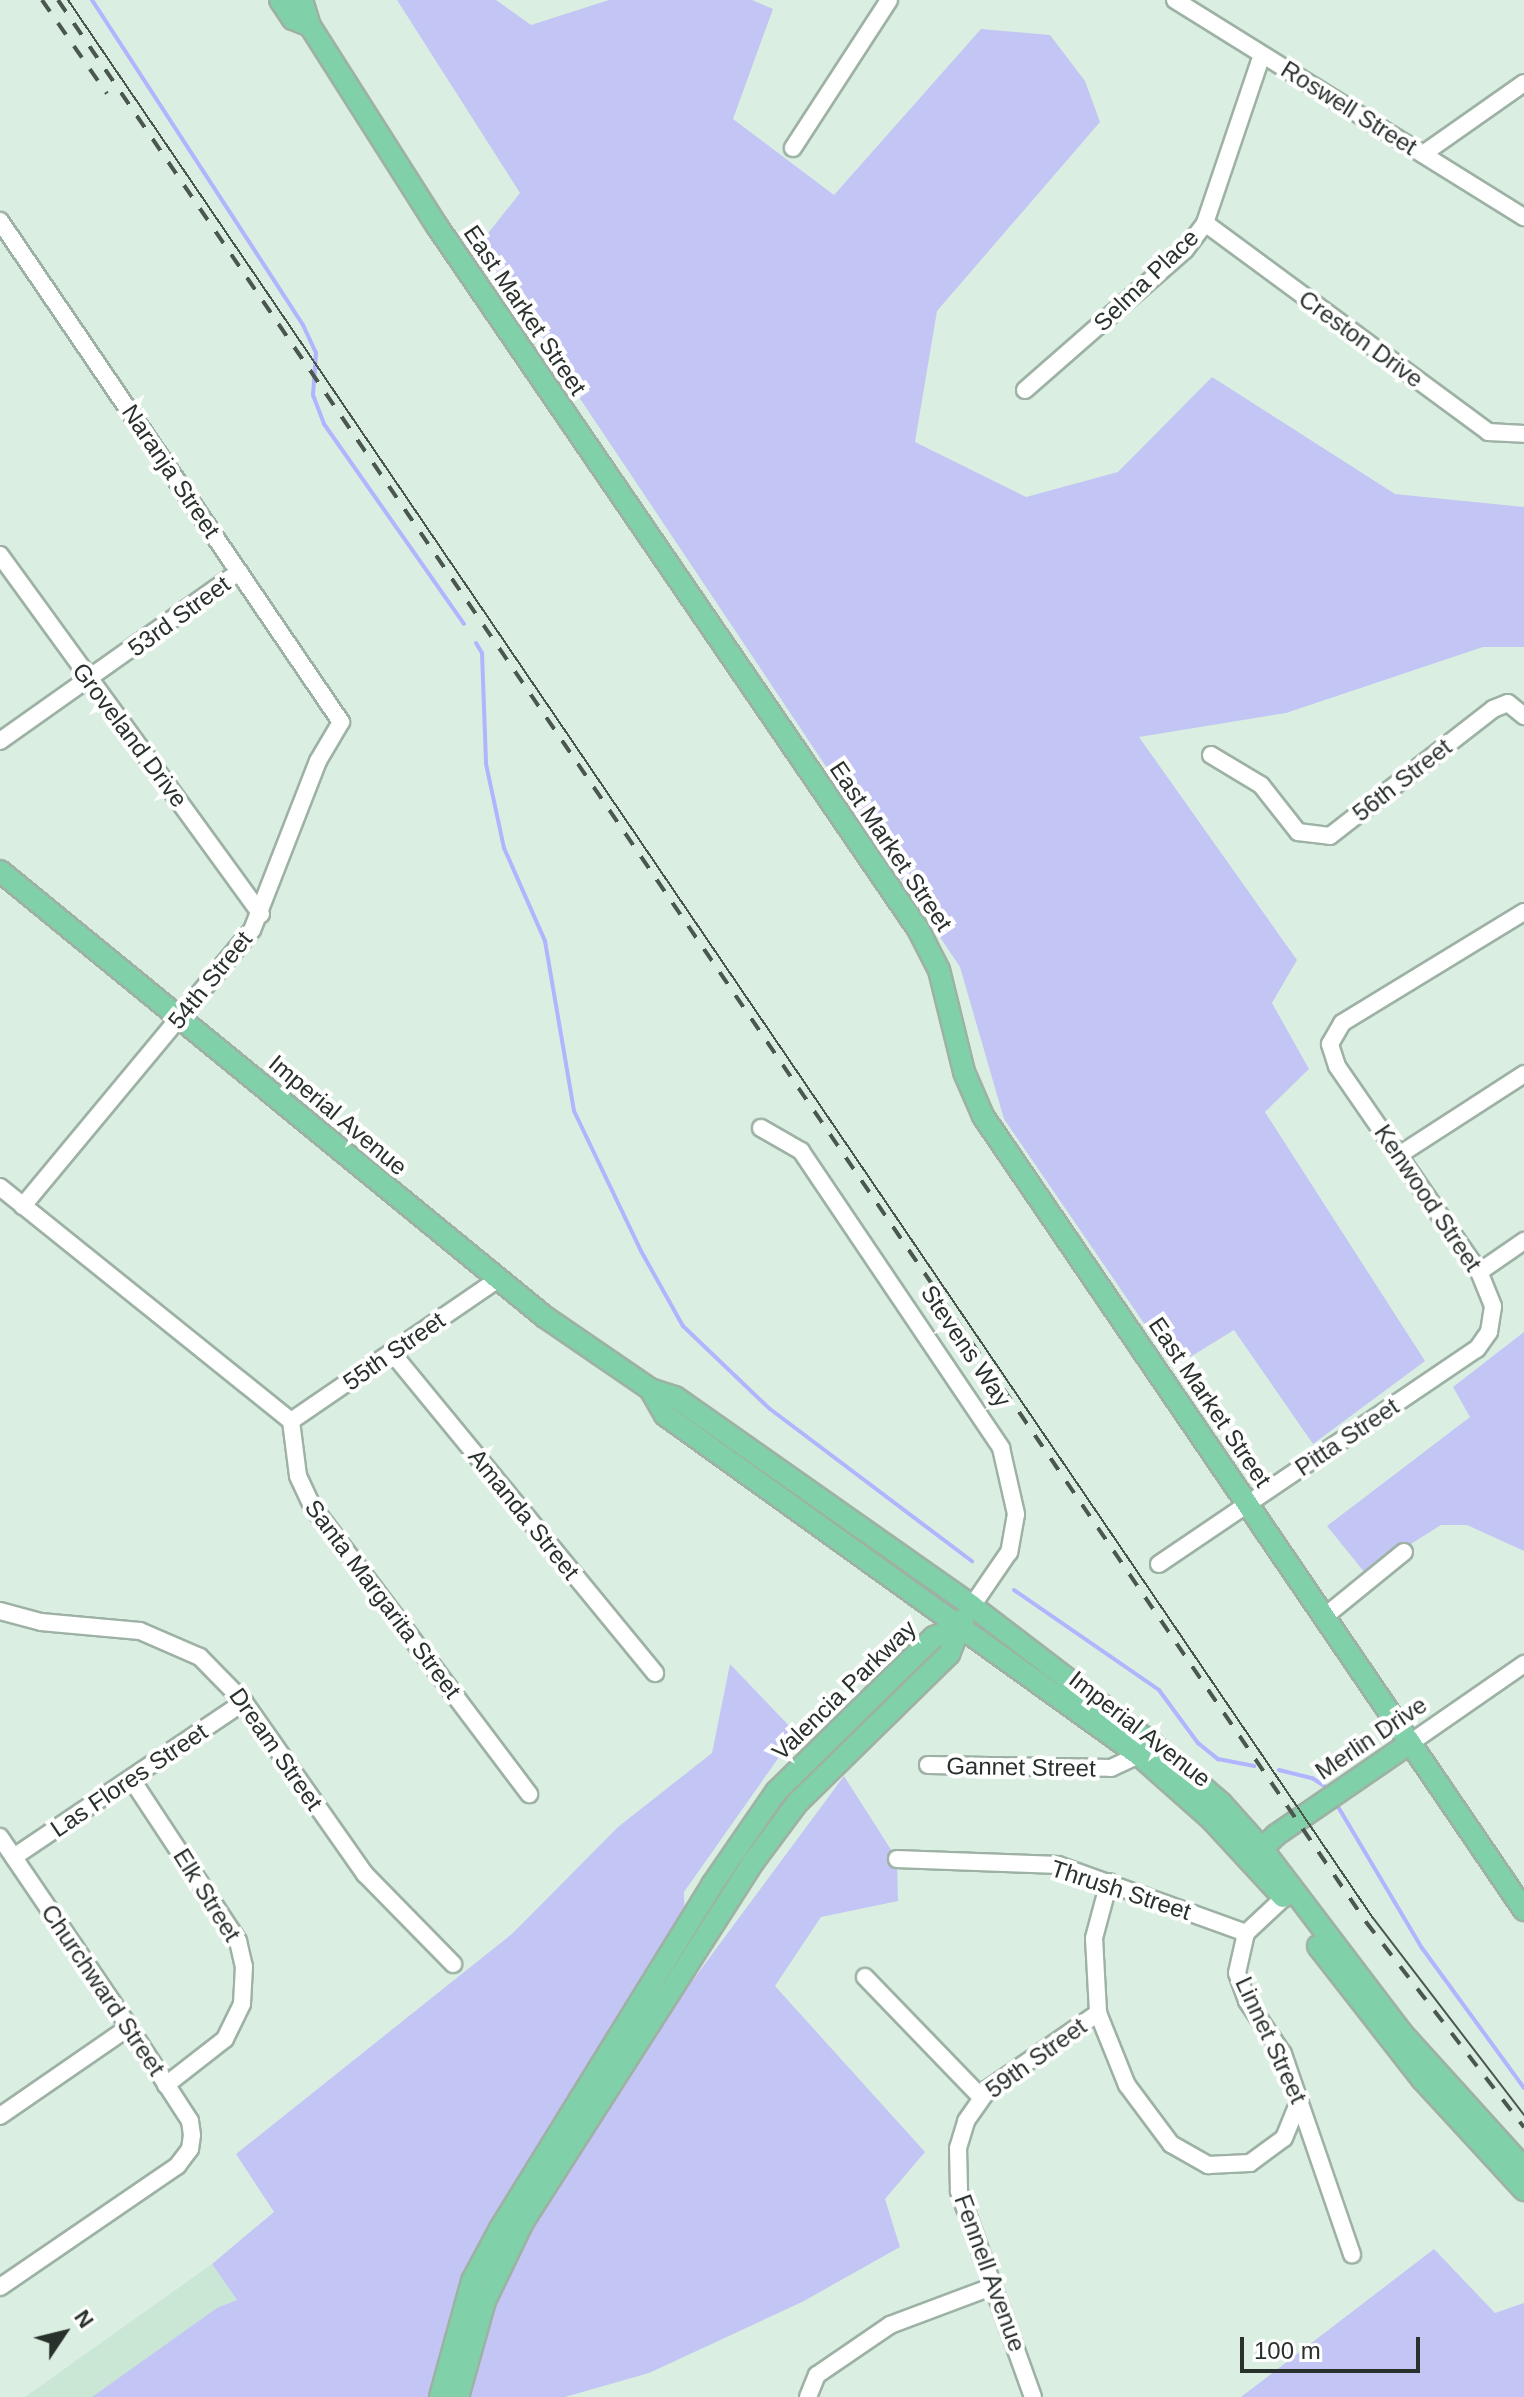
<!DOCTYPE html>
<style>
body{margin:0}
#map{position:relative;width:1524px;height:2397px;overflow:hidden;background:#daefe1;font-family:Helvetica,sans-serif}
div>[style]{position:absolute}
.built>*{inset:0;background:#cae6d4}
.green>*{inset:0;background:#c3c6f5}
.stream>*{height:4px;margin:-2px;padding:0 2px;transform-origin:2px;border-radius:2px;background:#b2b4fe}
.roads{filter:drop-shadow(2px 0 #9db2a4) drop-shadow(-2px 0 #9db2a4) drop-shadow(0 2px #9db2a4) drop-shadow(0 -2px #9db2a4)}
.minor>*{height:16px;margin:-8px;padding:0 8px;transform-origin:8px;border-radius:8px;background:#fff}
.major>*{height:20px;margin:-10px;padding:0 10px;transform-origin:10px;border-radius:10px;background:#80d1a9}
.tram>*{height:2px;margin:-1px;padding:0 1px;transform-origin:1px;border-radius:1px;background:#4b564f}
.rail>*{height:4px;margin-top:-2px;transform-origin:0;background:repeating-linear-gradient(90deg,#4b564f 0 14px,transparent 0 28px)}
span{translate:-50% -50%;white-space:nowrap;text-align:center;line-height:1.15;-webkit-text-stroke:8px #fff;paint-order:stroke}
.street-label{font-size:24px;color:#29312c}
.north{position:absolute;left:24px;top:2293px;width:80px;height:80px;-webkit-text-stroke:6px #fff;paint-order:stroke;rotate:55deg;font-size:22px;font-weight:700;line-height:32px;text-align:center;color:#29312c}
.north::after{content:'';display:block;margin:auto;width:28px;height:36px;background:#29312c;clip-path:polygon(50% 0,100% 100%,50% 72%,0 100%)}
.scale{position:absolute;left:1240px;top:2337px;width:180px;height:36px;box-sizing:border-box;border:4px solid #29312c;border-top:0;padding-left:10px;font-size:24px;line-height:28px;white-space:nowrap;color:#29312c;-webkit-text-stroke:6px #fff;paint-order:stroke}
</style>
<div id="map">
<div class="built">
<div style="clip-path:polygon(212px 2264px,304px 2397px,25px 2397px)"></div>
</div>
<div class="green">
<div style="clip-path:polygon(397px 0,496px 0,531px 25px,609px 0,752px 0,773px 9px,733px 119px,834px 195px,981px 29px,1050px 35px,1085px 81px,1100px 122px,937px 311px,915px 442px,1026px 497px,1118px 472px,1212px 377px,1395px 494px,1524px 507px,1524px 647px,1483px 647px,1286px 713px,1139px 737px,1297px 960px,1272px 1003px,1309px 1069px,1265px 1112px,1425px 1361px,1313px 1444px,1234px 1330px,1174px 1367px,1004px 1119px,960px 967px,478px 246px,520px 193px)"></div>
<div style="clip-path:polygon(1524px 1332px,1524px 1551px,1467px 1525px,1441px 1525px,1365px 1573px,1327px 1526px,1470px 1417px,1453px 1387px)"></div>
<div style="clip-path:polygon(730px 1664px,796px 1733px,684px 1892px,687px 1988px,844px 1776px,897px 1859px,898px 1901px,821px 1917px,775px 1986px,925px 2152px,885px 2199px,900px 2247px,802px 2302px,649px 2373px,565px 2397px,92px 2397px,217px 2308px,237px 2300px,212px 2264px,274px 2212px,236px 2154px,513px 1933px,618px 1827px,712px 1753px)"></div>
<div style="clip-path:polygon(1434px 2249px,1495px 2313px,1524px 2303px,1524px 2397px,1241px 2397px)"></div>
</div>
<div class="stream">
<div style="left:92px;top:0;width:387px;rotate:57deg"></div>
<div style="left:303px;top:325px;width:31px;rotate:65deg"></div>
<div style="left:316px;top:353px;width:42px;rotate:94.1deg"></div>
<div style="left:313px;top:395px;width:31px;rotate:69deg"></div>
<div style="left:324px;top:424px;width:244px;rotate:55deg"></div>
<div style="left:476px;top:643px;width:12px;rotate:59deg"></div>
<div style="left:482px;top:653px;width:111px;rotate:87.9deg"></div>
<div style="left:486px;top:764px;width:86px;rotate:77.9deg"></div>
<div style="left:504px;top:848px;width:102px;rotate:66.2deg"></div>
<div style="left:545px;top:941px;width:172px;rotate:80.3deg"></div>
<div style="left:574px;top:1111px;width:155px;rotate:64.4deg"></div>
<div style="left:641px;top:1251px;width:86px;rotate:60.8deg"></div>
<div style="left:683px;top:1326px;width:120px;rotate:43.7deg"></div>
<div style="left:770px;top:1409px;width:253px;rotate:37deg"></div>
<div style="left:1014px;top:1590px;width:176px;rotate:34.6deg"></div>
<div style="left:1159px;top:1690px;width:66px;rotate:53.7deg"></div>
<div style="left:1198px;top:1743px;width:26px;rotate:39deg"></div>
<div style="left:1218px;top:1759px;width:37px;rotate:11deg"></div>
<div style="left:1279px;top:1770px;width:34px;rotate:14deg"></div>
<div style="left:1312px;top:1778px;width:17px;rotate:33deg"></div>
<div style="left:1337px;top:1805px;width:166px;rotate:59.3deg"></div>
<div style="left:1422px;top:1948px;width:173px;rotate:53.9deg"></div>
</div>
<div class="roads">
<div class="minor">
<div style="left:1175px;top:0;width:411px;rotate:31.9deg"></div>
<div style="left:793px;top:148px;width:176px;rotate:-57deg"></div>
<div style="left:1423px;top:154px;width:123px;rotate:-35.1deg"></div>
<div style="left:0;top:221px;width:606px;rotate:55.76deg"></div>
<div style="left:341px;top:722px;width:45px;rotate:120.5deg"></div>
<div style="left:318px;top:761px;width:181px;rotate:111.3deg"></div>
<div style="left:252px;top:930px;width:359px;rotate:129.7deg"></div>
<div style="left:1205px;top:223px;width:352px;rotate:36.4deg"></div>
<div style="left:1488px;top:432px;width:36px;rotate:3deg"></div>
<div style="left:1025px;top:390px;width:213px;rotate:-41.2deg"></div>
<div style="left:1185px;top:250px;width:34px;rotate:-53deg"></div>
<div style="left:1205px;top:223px;width:177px;rotate:-71.3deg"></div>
<div style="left:0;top:555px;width:444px;rotate:54deg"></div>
<div style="left:0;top:741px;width:293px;rotate:-35.3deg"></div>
<div style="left:1211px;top:755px;width:58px;rotate:31deg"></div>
<div style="left:1261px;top:785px;width:60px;rotate:51.8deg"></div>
<div style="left:1298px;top:832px;width:32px;rotate:7deg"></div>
<div style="left:1330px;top:836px;width:207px;rotate:-37.9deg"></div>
<div style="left:1493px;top:709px;width:16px;rotate:-22deg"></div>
<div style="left:1508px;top:703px;width:21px;rotate:39deg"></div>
<div style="left:761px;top:1128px;width:46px;rotate:29.9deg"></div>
<div style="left:801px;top:1151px;width:358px;rotate:56deg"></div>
<div style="left:1001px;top:1448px;width:68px;rotate:77.2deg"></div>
<div style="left:1016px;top:1514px;width:39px;rotate:100deg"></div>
<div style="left:1009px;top:1552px;width:65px;rotate:124.4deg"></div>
<div style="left:1399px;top:1155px;width:149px;rotate:-32.9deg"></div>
<div style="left:0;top:1187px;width:373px;rotate:38.8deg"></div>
<div style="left:291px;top:1421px;width:55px;rotate:82.7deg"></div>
<div style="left:298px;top:1476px;width:33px;rotate:65deg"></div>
<div style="left:312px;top:1506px;width:361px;rotate:53deg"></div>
<div style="left:1479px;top:1272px;width:55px;rotate:-34.6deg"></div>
<div style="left:393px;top:1354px;width:413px;rotate:50.6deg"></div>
<div style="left:291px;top:1421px;width:250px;rotate:-34.4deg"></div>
<div style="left:1159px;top:1564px;width:384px;rotate:-34.1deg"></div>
<div style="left:1477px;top:1349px;width:21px;rotate:-55deg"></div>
<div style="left:1489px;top:1332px;width:26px;rotate:-81deg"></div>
<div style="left:1493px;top:1306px;width:37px;rotate:-112deg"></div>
<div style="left:1479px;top:1272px;width:250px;rotate:-124.6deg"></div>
<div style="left:1337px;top:1066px;width:23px;rotate:-108deg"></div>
<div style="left:1330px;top:1044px;width:24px;rotate:-60deg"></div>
<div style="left:1342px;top:1023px;width:213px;rotate:-31.4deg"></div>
<div style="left:0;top:1611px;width:42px;rotate:15deg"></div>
<div style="left:41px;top:1622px;width:99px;rotate:5.2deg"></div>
<div style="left:140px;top:1631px;width:65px;rotate:23.4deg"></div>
<div style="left:200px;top:1657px;width:63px;rotate:45.6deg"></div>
<div style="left:244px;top:1702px;width:210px;rotate:54.9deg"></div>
<div style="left:365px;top:1874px;width:126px;rotate:45.6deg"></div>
<div style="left:1324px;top:1617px;width:103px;rotate:-39.1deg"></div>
<div style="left:1410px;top:1743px;width:139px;rotate:-34.7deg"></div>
<div style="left:928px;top:1765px;width:183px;rotate:0.9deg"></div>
<div style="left:1111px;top:1768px;width:40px;rotate:-25deg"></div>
<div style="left:132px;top:1780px;width:193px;rotate:56.6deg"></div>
<div style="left:238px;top:1941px;width:26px;rotate:77deg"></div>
<div style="left:244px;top:1966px;width:38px;rotate:93deg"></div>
<div style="left:242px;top:2004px;width:39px;rotate:116deg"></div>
<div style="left:225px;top:2039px;width:75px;rotate:142.1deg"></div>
<div style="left:0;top:1837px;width:230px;rotate:55.8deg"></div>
<div style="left:129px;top:2027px;width:112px;rotate:57deg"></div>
<div style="left:190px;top:2121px;width:14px;rotate:82deg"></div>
<div style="left:192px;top:2135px;width:14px;rotate:98deg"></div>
<div style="left:190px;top:2149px;width:21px;rotate:127deg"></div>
<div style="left:177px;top:2166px;width:214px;rotate:145.6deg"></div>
<div style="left:14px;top:1857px;width:277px;rotate:-34deg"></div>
<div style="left:897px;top:1859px;width:161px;rotate:2.1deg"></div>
<div style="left:1058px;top:1865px;width:200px;rotate:19.9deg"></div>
<div style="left:1109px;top:1882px;width:58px;rotate:105deg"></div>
<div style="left:1094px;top:1938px;width:75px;rotate:86.9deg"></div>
<div style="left:1098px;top:2013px;width:78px;rotate:68.1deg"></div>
<div style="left:1127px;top:2085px;width:74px;rotate:53.3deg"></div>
<div style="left:1171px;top:2144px;width:43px;rotate:29.6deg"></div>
<div style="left:1208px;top:2165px;width:42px;rotate:-2.7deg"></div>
<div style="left:1250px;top:2163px;width:42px;rotate:-36.3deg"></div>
<div style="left:1284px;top:2138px;width:42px;rotate:-67.7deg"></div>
<div style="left:1291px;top:1891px;width:62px;rotate:137deg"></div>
<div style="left:1246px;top:1933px;width:41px;rotate:102.7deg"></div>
<div style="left:1237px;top:1973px;width:30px;rotate:70deg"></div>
<div style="left:1247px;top:2001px;width:64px;rotate:55.8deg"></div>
<div style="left:1283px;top:2054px;width:212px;rotate:71deg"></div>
<div style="left:865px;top:1977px;width:167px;rotate:46deg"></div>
<div style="left:0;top:2116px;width:157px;rotate:-34.6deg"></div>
<div style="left:808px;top:2397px;width:24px;rotate:-68deg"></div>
<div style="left:817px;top:2375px;width:88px;rotate:-34.4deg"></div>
<div style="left:890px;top:2325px;width:111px;rotate:-20.6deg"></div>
<div style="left:1033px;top:2397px;width:219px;rotate:-109.8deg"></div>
<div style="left:959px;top:2191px;width:43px;rotate:-91.3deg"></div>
<div style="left:958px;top:2148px;width:28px;rotate:-73deg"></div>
<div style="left:966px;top:2121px;width:39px;rotate:-55deg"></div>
<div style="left:988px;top:2089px;width:134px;rotate:-34.6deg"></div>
</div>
<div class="major">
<div style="left:280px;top:0;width:23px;rotate:56deg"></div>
<div style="left:293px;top:19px;width:18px;rotate:22deg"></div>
<div style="left:302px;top:0;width:27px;rotate:73deg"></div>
<div style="left:310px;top:26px;width:237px;rotate:57.6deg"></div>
<div style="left:437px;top:226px;width:852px;rotate:55.62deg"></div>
<div style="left:918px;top:929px;width:46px;rotate:62.9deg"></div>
<div style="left:939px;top:970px;width:105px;rotate:76.2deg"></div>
<div style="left:964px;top:1072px;width:48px;rotate:66.6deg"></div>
<div style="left:983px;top:1116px;width:961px;rotate:55.73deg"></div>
<div style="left:0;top:871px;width:704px;rotate:39.3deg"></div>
<div style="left:545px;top:1317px;width:127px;rotate:34.4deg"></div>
<div style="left:650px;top:1389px;width:26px;rotate:18deg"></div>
<div style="left:675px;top:1397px;width:363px;rotate:35.1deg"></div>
<div style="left:972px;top:1606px;width:230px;rotate:37.4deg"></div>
<div style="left:1155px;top:1746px;width:87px;rotate:40.8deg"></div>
<div style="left:1221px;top:1803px;width:63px;rotate:48.2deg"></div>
<div style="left:1263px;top:1850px;width:228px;rotate:52.8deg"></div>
<div style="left:1401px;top:2032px;width:183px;rotate:47.9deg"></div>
<div style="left:650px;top:1389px;width:30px;rotate:60deg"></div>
<div style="left:665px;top:1415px;width:585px;rotate:35.67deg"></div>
<div style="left:1140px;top:1756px;width:95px;rotate:41.6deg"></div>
<div style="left:1211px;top:1819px;width:106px;rotate:47.3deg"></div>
<div style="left:1254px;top:1857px;width:31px;rotate:-45deg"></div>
<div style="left:1276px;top:1835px;width:163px;rotate:-34.5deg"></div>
<div style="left:1318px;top:1946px;width:169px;rotate:52deg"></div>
<div style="left:1422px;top:2079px;width:151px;rotate:47.4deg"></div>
<div style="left:440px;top:2397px;width:120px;rotate:-74.6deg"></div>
<div style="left:472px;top:2281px;width:61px;rotate:-61.8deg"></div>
<div style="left:501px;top:2227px;width:402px;rotate:-58.3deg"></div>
<div style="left:712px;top:1885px;width:113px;rotate:-55.5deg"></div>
<div style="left:776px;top:1792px;width:221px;rotate:-44.5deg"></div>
<div style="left:934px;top:1637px;width:25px;rotate:-23deg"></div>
<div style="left:458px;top:2397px;width:100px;rotate:-74.3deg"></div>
<div style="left:485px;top:2301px;width:88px;rotate:-64.3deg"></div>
<div style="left:523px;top:2222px;width:429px;rotate:-57.4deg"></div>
<div style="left:754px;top:1861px;width:72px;rotate:-53.4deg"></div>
<div style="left:797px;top:1803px;width:213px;rotate:-44.4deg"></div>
<div style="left:949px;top:1654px;width:38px;rotate:-68deg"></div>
</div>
</div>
<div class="tram">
<div style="left:68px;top:0;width:2320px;rotate:55.77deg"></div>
<div style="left:1373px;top:1918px;width:248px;rotate:52.5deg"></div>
</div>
<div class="rail">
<div style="left:42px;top:0;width:114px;rotate:55.3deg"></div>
<div style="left:58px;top:0;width:2325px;rotate:55.76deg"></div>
<div style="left:1366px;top:1922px;width:259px;rotate:52.4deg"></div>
</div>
<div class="street-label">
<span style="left:1349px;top:108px;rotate:32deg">Roswell Street</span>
<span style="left:1146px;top:280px;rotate:-44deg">Selma Place</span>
<span style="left:525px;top:310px;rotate:56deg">East Market Street</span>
<span style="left:1361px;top:339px;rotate:36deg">Creston Drive</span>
<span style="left:171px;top:471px;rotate:56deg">Naranja Street</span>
<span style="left:179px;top:616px;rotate:-36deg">53rd Street</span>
<span style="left:130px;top:735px;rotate:53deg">Groveland Drive</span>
<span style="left:1402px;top:780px;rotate:-38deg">56th Street</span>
<span style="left:891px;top:846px;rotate:56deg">East Market Street</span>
<span style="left:210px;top:980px;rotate:-51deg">54th Street</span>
<span style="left:338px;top:1115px;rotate:40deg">Imperial Avenue</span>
<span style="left:1428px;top:1198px;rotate:56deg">Kenwood Street</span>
<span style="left:966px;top:1346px;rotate:56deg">Stevens Way</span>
<span style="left:394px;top:1351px;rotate:-35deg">55th Street</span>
<span style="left:1210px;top:1402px;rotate:56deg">East Market Street</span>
<span style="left:1347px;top:1437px;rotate:-34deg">Pitta Street</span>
<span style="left:524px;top:1514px;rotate:51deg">Amanda Street</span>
<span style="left:383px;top:1599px;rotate:53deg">Santa Margarita Street</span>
<span style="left:844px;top:1690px;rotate:-44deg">Valencia Parkway</span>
<span style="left:1140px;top:1729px;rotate:38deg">Imperial Avenue</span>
<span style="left:1371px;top:1738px;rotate:-34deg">Merlin Drive</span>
<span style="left:276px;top:1749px;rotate:55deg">Dream Street</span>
<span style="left:1021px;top:1767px;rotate:1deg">Gannet Street</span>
<span style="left:129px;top:1780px;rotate:-34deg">Las Flores Street</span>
<span style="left:1121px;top:1890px;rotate:18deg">Thrush Street</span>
<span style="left:207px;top:1895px;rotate:58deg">Elk Street</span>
<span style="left:103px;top:1990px;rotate:56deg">Churchward Street</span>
<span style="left:1271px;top:2040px;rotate:65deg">Linnet Street</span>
<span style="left:1036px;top:2058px;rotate:-36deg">59th Street</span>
<span style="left:990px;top:2273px;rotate:70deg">Fennell Avenue</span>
</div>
<div class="north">N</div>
<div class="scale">100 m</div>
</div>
